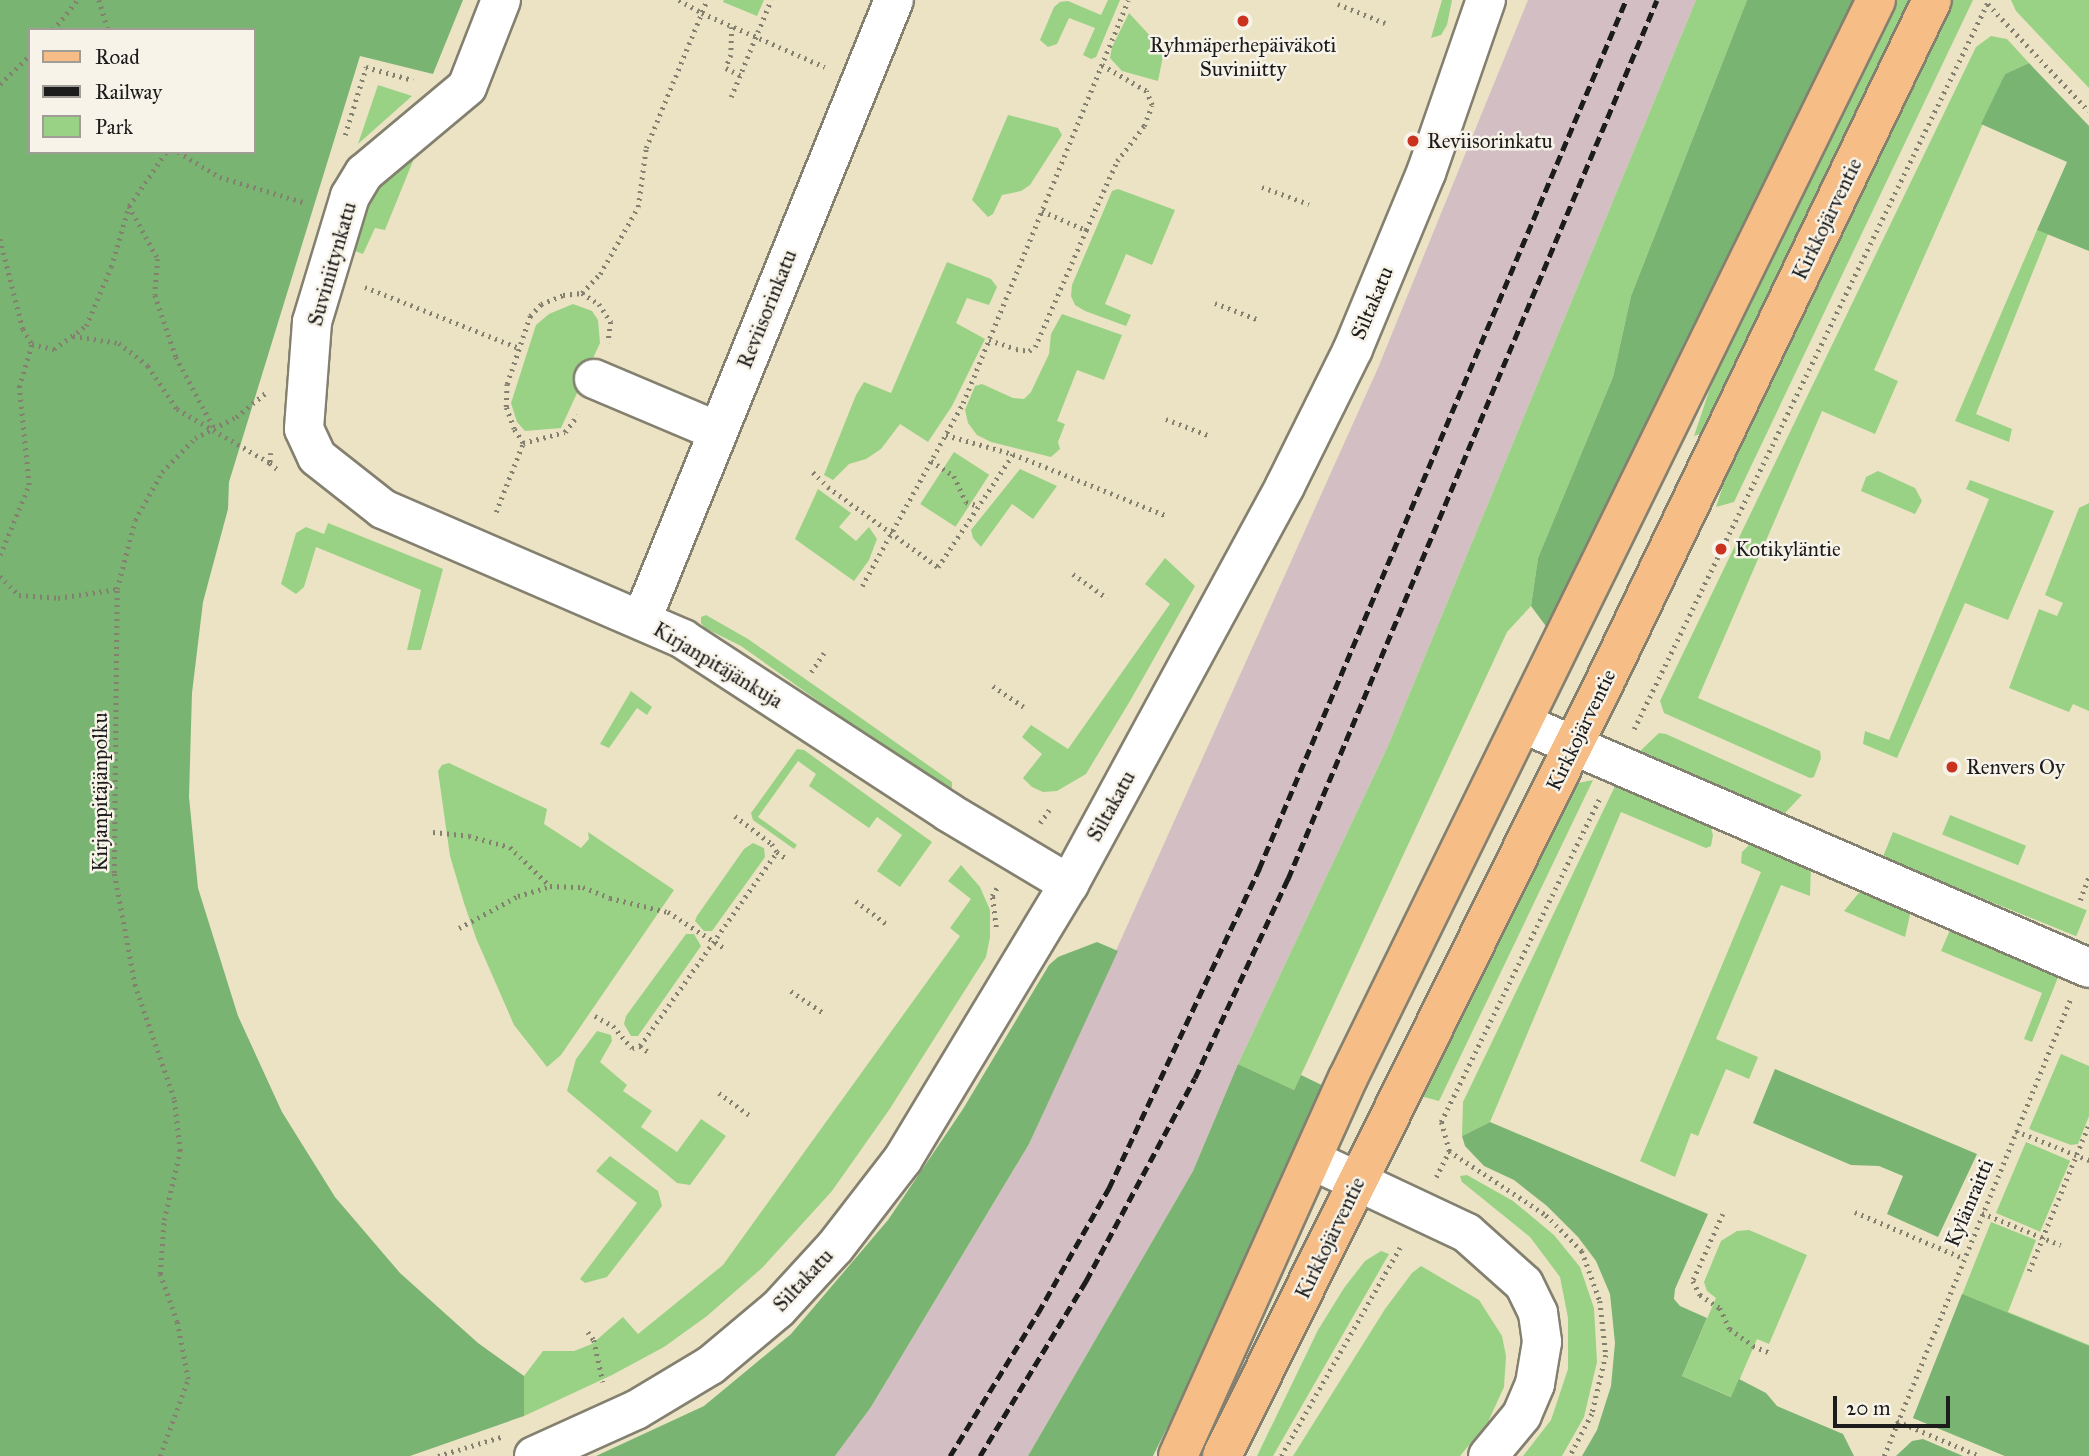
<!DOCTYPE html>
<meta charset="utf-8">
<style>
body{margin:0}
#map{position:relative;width:2089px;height:1456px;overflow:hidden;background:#ece3c4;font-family:"IM FELL Great Primer",serif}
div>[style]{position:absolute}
.industrial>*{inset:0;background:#d2bec3}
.green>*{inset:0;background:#99d285;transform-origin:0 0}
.forest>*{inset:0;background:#7ab472}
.path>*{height:4.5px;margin-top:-2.25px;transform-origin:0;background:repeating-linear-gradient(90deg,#848070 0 2px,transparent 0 7px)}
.roads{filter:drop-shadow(2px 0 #848070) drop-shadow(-2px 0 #848070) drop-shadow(0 2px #848070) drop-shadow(0 -2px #848070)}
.minor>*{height:38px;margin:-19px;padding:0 19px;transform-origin:19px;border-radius:19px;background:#fff}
.major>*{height:38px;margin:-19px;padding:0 19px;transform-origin:19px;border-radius:19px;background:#f6be86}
.rail>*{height:5px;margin-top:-2.5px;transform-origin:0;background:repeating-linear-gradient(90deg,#1c1c1c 0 10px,transparent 0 15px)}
.dots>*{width:19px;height:19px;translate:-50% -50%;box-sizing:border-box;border:4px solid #f7f3e8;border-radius:50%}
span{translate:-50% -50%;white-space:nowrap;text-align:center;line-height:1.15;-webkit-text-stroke:5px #f7f3e8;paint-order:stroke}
.poi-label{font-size:21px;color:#1c1c1c}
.left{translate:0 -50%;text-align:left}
.street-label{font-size:21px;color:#1c1c1c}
.legend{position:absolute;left:28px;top:28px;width:228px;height:126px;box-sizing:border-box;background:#f7f3e8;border:2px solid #9f9d96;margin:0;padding:9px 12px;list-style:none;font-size:21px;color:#1c1c1c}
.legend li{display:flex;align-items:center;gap:14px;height:35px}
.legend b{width:35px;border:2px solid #9f9d96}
.scale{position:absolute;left:1833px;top:1396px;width:117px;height:32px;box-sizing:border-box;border:4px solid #1c1c1c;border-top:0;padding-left:9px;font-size:21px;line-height:24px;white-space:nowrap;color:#1c1c1c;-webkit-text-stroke:5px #f7f3e8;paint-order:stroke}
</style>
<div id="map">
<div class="industrial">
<div style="clip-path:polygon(1528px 0,1696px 0,1388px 746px,1238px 1064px,1193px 1171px,1028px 1456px,835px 1456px,871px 1407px,1029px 1144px,1378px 368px)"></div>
</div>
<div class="green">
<div style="clip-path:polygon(724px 0,764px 0,757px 16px,723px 2px)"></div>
<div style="clip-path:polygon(1108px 0,1120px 0,1096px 57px,1091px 59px,1083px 55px,1095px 28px,1069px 18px,1057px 44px,1048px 47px,1040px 40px,1054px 7px,1060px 2px,1068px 1px,1101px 15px)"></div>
<div style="clip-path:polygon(1442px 0,1452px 0,1447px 25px,1441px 35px,1431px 38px)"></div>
<div style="clip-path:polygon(1696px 0,1747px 0,1631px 296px,1613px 377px,1538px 558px,1531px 606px,1507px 632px,1294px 1090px,1238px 1064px,1388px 746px)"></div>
<div style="clip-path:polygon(1893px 0,1916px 0,1708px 431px,1694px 436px,1710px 388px,1741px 315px)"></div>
<div style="clip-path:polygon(1948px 0,1973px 0,1734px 502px,1716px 507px,1742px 428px)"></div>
<div style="clip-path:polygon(2011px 0,2089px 0,2089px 88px,2016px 11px)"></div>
<div style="clip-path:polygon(1129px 13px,1164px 51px,1158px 81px,1122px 71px,1110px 58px,1112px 47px)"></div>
<div style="clip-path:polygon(1991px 36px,2007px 39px,2029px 63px,2005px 74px,1874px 370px,1898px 381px,1875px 434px,1822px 411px,1698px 698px,1820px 751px,1821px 758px,1814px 777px,1810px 778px,1664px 713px,1660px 701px,1976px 47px)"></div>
<div style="clip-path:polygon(378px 85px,412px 96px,358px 144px)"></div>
<div style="clip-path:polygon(1008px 115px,1058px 128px,1062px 135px,1030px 185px,1021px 191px,1002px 195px,993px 214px,988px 217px,972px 200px)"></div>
<div style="clip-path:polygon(406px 158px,413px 161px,385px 230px,375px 228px,363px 254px,350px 249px,367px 197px)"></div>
<div style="clip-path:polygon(1118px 189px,1175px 210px,1152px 265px,1126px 254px,1105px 304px,1131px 315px,1126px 326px,1085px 311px,1075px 305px,1071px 296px,1072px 285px,1112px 191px)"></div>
<div style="clip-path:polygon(2037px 230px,2048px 234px,1976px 414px,2012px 429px,2009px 442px,1955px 421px)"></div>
<div style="clip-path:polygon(947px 262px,991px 279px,997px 287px,989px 305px,967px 298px,956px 323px,985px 339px,952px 406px,928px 442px,900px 424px,881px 449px,866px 459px,849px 464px,833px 480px,824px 475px,856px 395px,864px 382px,891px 393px)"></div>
<div style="clip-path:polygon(573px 304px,592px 311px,598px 320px,600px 343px,561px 428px,525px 431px,517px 422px,511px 403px,536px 325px,549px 314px)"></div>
<div style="clip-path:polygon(1062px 314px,1122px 335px,1104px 380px,1077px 370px,1057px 421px,1065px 424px,1058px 442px,1060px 449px,1051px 457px,991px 442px,977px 435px,968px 423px,965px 410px,975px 386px,982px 384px,1013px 398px,1024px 399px,1031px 392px,1049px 354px,1051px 334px)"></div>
<div style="left:954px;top:452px;width:42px;height:62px;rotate:33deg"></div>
<div style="clip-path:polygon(1020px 469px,1057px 486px,1033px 519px,1012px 504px,981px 547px,973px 538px,971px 530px)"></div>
<div style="clip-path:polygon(1878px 471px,1915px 488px,1922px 501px,1915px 514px,1861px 491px,1866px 477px)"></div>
<div style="clip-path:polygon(1970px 480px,2054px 511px,2008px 620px,1965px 603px,1897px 758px,1863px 744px,1865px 731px,1889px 740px,1989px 499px,1966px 489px)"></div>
<div style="clip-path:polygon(818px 489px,851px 513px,839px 527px,856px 541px,869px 527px,877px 539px,869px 560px,854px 581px,795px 539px)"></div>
<div style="clip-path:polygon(2089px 503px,2089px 711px,2073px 704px,2069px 712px,2009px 688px,2039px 609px,2057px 616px,2063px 603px,2045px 595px,2079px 508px)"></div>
<div style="clip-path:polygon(328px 523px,443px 569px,421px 650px,407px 650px,421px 590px,316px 547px,304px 587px,296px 594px,281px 584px,296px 533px,306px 527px,324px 534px)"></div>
<div style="clip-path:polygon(1165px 558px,1195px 586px,1130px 701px,1086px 774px,1057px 791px,1043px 792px,1032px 787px,1023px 778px,1042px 754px,1022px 737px,1031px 725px,1068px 749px,1170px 604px,1145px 584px)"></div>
<div style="clip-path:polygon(706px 615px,748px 639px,851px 711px,952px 782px,952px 790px,947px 790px,845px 720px,741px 646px,705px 628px,701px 623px,701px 617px)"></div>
<div style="clip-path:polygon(631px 691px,652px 707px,647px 715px,637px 708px,609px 748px,600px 744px)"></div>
<div style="clip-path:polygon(1659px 733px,1666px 734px,1802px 795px,1784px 814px,1638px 753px)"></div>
<div style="clip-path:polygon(797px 749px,804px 750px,932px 842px,900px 887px,877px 871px,902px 835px,877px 817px,869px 828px,809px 786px,816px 774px,798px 761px,758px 817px,797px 845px,794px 849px,753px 820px,751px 813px)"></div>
<div style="clip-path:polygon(449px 763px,547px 809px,544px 824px,581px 848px,589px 839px,588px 832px,674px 890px,561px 1055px,547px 1067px,514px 1025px,476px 938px,464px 903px,450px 856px,438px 771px,442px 765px)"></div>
<div style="clip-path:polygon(1593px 780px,1439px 1101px,1420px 1096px,1566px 794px,1578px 783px)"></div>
<div style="clip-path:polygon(1616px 784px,1709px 822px,1713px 835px,1711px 846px,1706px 848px,1621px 812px,1490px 1122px,1462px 1136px,1463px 1102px)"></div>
<div style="left:1950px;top:815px;width:82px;height:21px;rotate:22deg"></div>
<div style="left:1893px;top:832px;width:209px;height:28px;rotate:22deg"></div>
<div style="clip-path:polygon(1752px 842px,1811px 865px,1810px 896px,1781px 885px,1716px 1039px,1758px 1057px,1749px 1079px,1726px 1069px,1698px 1136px,1691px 1133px,1675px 1177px,1640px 1161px,1761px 872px,1741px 863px,1742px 852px)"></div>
<div style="clip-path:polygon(753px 843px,764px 848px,765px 857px,712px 931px,704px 931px,695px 921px,697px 916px,744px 849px)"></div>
<div style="clip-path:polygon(961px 865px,980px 887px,990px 910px,990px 937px,986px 957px,889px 1110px,832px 1191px,762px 1268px,707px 1316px,664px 1347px,612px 1375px,524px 1416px,524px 1376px,543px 1351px,574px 1351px,592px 1344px,623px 1317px,638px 1334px,723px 1265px,960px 936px,950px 928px,971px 899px,948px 881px)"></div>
<div style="clip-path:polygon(1862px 889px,1911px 910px,1905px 937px,1844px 911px)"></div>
<div style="clip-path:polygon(1953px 923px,2061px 970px,2032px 1042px,2024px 1039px,2042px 993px,1941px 951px)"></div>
<div style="clip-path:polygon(686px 934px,694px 934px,701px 946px,638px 1036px,631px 1036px,624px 1024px,626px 1016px)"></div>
<div style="clip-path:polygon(597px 1031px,611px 1035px,612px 1041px,600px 1062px,627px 1085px,623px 1091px,652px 1111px,641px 1127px,677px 1152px,701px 1119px,726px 1136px,690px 1185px,677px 1183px,567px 1091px,576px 1059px)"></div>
<div style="clip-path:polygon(2061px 1054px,2089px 1066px,2089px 1116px,2078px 1144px,2071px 1145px,2029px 1129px)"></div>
<div style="left:2026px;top:1142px;width:48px;height:77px;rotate:23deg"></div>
<div style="clip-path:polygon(610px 1156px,658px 1191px,662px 1206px,607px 1277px,585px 1283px,580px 1279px,637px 1203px,596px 1171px)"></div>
<div style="clip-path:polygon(1467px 1175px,1513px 1201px,1554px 1235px,1580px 1267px,1594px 1308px,1597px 1362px,1584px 1417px,1562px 1456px,1523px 1456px,1551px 1420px,1568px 1369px,1568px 1318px,1560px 1277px,1530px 1237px,1462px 1182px,1460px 1176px)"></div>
<div style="clip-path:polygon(1991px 1222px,2036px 1240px,2008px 1312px,2089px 1345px,2089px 1456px,2005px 1456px,1913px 1418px)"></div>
<div style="clip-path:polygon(1749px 1230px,1807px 1255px,1769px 1344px,1757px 1339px,1732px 1397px,1682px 1376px,1716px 1298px,1707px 1291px,1704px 1282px,1721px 1241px,1737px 1231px)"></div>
<div style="clip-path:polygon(1381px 1251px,1389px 1254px,1273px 1456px,1257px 1456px,1318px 1330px,1344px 1288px,1365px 1261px)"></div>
<div style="clip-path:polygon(1421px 1266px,1479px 1300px,1502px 1336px,1506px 1356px,1504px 1387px,1488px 1422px,1460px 1456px,1293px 1456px,1385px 1309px,1412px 1273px)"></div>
</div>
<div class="forest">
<div style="clip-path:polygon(evenodd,0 0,463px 0,433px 74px,360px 56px,229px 482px,228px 509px,203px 602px,192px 693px,189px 797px,198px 888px,238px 1016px,282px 1112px,335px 1197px,400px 1273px,478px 1343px,524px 1376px,524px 1416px,410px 1456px,0 1456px,0 0,30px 30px,254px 30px,254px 152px,30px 152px,30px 30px)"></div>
<div style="clip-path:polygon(1747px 0,1861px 0,1551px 633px,1531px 606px,1538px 558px,1613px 377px,1631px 296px)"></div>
<div style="clip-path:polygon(2029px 63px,2089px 126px,2089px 251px,2037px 230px,2067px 162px,1981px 124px,2005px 74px)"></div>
<div style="clip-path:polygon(1097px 942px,1118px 951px,1029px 1144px,871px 1407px,835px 1456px,596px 1456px,704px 1406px,791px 1334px,888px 1220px,963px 1109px,1049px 965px,1058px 957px)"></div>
<div style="clip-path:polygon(1238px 1064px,1294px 1090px,1301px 1075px,1334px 1091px,1153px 1456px,1028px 1456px,1193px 1171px)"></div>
<div style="clip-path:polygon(1775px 1069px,1977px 1154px,1938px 1237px,1887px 1214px,1903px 1176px,1879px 1166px,1851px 1165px,1753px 1123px)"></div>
<div style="clip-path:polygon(1490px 1122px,1708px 1214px,1675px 1289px,1674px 1299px,1680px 1306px,1707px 1318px,1682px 1376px,1731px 1397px,1739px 1379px,1766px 1393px,1777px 1406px,1843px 1434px,1854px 1456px,1582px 1456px,1597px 1430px,1611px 1386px,1615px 1343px,1610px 1294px,1596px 1261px,1578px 1237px,1547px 1206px,1514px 1180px,1484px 1166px,1465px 1146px,1462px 1136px)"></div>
<div style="clip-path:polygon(1962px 1294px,2089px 1346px,2089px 1456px,2005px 1456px,1913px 1418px)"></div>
<div style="clip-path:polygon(1923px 1439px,1963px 1456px,1896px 1456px,1912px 1441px)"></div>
</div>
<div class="path">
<div style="left:99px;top:0;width:31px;rotate:73deg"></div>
<div style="left:679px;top:0;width:26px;rotate:29deg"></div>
<div style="left:702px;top:13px;width:134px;rotate:23.7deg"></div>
<div style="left:1338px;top:4px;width:51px;rotate:22deg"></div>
<div style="left:1988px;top:4px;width:147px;rotate:46.7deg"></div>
<div style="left:732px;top:27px;width:28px;rotate:92deg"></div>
<div style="left:731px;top:55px;width:14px;rotate:111deg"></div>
<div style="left:726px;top:68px;width:16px;rotate:27deg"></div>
<div style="left:53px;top:30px;width:38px;rotate:-51deg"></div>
<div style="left:0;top:84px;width:42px;rotate:-44deg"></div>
<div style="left:731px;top:97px;width:105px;rotate:-67.6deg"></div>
<div style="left:345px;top:135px;width:71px;rotate:-72.8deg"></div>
<div style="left:366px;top:67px;width:49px;rotate:15.5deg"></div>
<div style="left:178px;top:152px;width:49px;rotate:30.8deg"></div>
<div style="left:220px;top:177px;width:90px;rotate:16.8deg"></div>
<div style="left:1262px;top:187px;width:50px;rotate:19.9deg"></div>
<div style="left:129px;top:206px;width:60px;rotate:61.3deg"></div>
<div style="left:158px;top:259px;width:36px;rotate:95deg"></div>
<div style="left:155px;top:295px;width:65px;rotate:71.3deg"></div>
<div style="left:176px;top:357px;width:81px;rotate:61.8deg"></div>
<div style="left:1042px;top:211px;width:48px;rotate:23.4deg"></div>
<div style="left:1086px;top:230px;width:76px;rotate:-65.8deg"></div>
<div style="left:1117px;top:161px;width:44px;rotate:-52.4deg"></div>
<div style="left:1144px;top:126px;width:22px;rotate:-69deg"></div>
<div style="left:1152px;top:105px;width:15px;rotate:-113deg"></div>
<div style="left:1146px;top:91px;width:52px;rotate:-150deg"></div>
<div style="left:0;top:239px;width:93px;rotate:75.7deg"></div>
<div style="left:23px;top:329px;width:17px;rotate:59deg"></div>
<div style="left:32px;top:344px;width:23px;rotate:13deg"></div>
<div style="left:54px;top:349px;width:39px;rotate:-36deg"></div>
<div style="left:86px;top:326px;width:64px;rotate:-67deg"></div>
<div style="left:111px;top:267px;width:64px;rotate:-73.6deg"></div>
<div style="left:129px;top:206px;width:65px;rotate:-55.6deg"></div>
<div style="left:365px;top:287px;width:166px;rotate:21.6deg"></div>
<div style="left:582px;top:293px;width:20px;rotate:33deg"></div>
<div style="left:599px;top:304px;width:22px;rotate:56deg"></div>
<div style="left:611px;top:322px;width:21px;rotate:98deg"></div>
<div style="left:1215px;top:303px;width:47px;rotate:21.1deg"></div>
<div style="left:73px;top:336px;width:47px;rotate:8.7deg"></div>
<div style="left:119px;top:343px;width:37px;rotate:38deg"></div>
<div style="left:148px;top:366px;width:52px;rotate:56deg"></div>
<div style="left:177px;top:409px;width:108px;rotate:30.1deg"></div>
<div style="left:989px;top:340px;width:28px;rotate:18deg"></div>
<div style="left:1016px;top:349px;width:13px;rotate:9deg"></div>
<div style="left:1029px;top:351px;width:7px;rotate:-34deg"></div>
<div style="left:1035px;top:347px;width:128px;rotate:-66.4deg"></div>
<div style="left:1166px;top:419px;width:47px;rotate:21.1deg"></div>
<div style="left:946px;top:435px;width:70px;rotate:15.8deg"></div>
<div style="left:523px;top:443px;width:43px;rotate:-14.7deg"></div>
<div style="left:565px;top:432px;width:21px;rotate:-53deg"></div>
<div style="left:271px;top:453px;width:10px;rotate:96deg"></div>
<div style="left:270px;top:463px;width:9px;rotate:41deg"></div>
<div style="left:931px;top:461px;width:27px;rotate:33deg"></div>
<div style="left:954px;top:476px;width:29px;rotate:65deg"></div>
<div style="left:966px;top:502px;width:14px;rotate:17deg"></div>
<div style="left:813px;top:472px;width:21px;rotate:45deg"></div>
<div style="left:828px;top:487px;width:136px;rotate:36deg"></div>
<div style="left:938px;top:567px;width:136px;rotate:-56.4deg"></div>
<div style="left:1013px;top:454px;width:166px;rotate:21.9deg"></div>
<div style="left:496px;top:512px;width:74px;rotate:-68.6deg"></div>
<div style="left:523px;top:443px;width:17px;rotate:-123deg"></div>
<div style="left:514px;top:429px;width:23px;rotate:-110deg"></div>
<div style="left:506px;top:407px;width:23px;rotate:-88deg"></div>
<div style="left:507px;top:384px;width:72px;rotate:-71.3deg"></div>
<div style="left:530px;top:316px;width:16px;rotate:-47deg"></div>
<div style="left:541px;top:304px;width:24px;rotate:-22deg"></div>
<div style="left:563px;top:295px;width:19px;rotate:-6deg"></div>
<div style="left:582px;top:293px;width:26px;rotate:-47deg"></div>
<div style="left:600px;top:274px;width:77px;rotate:-60.4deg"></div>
<div style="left:638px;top:207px;width:60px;rotate:-82.3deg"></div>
<div style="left:646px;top:148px;width:160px;rotate:-67.6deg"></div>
<div style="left:0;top:555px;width:76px;rotate:-67.5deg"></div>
<div style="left:29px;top:485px;width:99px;rotate:-95.8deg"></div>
<div style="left:19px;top:387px;width:45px;rotate:-73.2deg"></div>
<div style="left:1073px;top:574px;width:42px;rotate:35.2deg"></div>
<div style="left:0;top:576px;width:27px;rotate:45deg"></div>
<div style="left:19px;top:595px;width:39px;rotate:4deg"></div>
<div style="left:58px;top:598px;width:60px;rotate:-8.7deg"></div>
<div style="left:862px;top:586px;width:209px;rotate:-61.1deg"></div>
<div style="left:963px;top:403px;width:435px;rotate:-67.7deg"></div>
<div style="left:811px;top:672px;width:23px;rotate:-56deg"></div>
<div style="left:993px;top:686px;width:37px;rotate:34deg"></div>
<div style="left:1634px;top:729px;width:811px;rotate:-64.04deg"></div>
<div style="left:735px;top:816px;width:46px;rotate:37.1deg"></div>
<div style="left:772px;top:844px;width:9px;rotate:58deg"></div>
<div style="left:1040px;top:823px;width:16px;rotate:-55deg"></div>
<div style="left:433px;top:832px;width:36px;rotate:6deg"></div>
<div style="left:469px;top:836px;width:42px;rotate:15deg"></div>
<div style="left:510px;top:847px;width:56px;rotate:44.3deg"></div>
<div style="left:2080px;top:900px;width:25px;rotate:-69deg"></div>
<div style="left:856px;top:901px;width:40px;rotate:37deg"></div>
<div style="left:996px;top:927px;width:31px;rotate:-97deg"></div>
<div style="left:992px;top:896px;width:12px;rotate:-59deg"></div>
<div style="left:459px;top:928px;width:67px;rotate:-28.5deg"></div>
<div style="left:518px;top:896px;width:34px;rotate:-17deg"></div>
<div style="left:550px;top:886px;width:33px;rotate:2deg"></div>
<div style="left:583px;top:887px;width:29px;rotate:22deg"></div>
<div style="left:610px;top:898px;width:60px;rotate:13.6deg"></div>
<div style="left:668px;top:912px;width:67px;rotate:32.7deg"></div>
<div style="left:791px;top:991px;width:40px;rotate:34deg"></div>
<div style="left:595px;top:1016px;width:21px;rotate:29deg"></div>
<div style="left:613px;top:1026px;width:29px;rotate:49deg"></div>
<div style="left:632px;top:1048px;width:8px;rotate:-14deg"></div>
<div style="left:640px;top:1046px;width:237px;rotate:-54.8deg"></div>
<div style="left:777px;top:852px;width:12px;rotate:35deg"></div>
<div style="left:640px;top:1046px;width:12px;rotate:35deg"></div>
<div style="left:719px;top:1093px;width:37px;rotate:36deg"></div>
<div style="left:2016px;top:1131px;width:79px;rotate:21.7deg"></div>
<div style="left:1449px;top:1151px;width:116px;rotate:33.4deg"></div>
<div style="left:1546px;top:1215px;width:51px;rotate:45deg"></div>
<div style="left:1582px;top:1251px;width:53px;rotate:70.2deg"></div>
<div style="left:1600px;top:1301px;width:54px;rotate:83.7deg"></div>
<div style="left:1606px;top:1355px;width:61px;rotate:103.3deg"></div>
<div style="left:1592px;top:1414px;width:47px;rotate:117.6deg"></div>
<div style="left:1436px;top:1177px;width:29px;rotate:-63deg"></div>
<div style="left:1449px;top:1151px;width:30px;rotate:-105deg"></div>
<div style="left:1441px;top:1122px;width:360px;rotate:-63.9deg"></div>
<div style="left:1855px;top:1212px;width:117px;rotate:23.1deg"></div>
<div style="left:1982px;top:1213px;width:85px;rotate:22.1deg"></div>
<div style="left:1723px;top:1214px;width:73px;rotate:114.1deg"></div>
<div style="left:1693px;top:1281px;width:16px;rotate:63deg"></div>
<div style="left:1700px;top:1295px;width:24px;rotate:33deg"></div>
<div style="left:1720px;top:1308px;width:23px;rotate:65deg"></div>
<div style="left:1730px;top:1329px;width:29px;rotate:36deg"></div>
<div style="left:1753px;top:1346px;width:19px;rotate:21deg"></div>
<div style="left:2029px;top:1271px;width:159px;rotate:-67.8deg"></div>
<div style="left:588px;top:1332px;width:10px;rotate:53deg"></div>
<div style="left:594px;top:1340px;width:43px;rotate:77.9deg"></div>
<div style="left:1897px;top:1421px;width:90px;rotate:22.9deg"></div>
<div style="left:160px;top:1456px;width:82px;rotate:-70deg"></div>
<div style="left:188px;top:1379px;width:58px;rotate:-100.9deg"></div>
<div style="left:177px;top:1322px;width:51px;rotate:-109.5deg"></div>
<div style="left:160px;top:1274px;width:54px;rotate:-85.8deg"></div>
<div style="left:164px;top:1220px;width:71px;rotate:-76.9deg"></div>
<div style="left:180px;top:1151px;width:52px;rotate:-96.6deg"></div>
<div style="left:174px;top:1099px;width:120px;rotate:-109deg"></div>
<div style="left:135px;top:986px;width:115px;rotate:-100.5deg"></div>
<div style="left:114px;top:873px;width:284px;rotate:-89.4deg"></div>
<div style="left:117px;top:589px;width:71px;rotate:-75.4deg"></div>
<div style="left:135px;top:520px;width:55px;rotate:-60.6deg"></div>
<div style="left:162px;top:472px;width:47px;rotate:-45.9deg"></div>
<div style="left:195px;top:438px;width:46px;rotate:-27.1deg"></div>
<div style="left:236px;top:417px;width:38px;rotate:-39deg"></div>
<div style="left:438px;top:1456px;width:66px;rotate:-16.8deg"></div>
<div style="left:1281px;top:1456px;width:244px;rotate:-60.3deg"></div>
<div style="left:1884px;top:1456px;width:492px;rotate:-67.8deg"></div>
</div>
<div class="roads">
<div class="minor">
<div style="left:501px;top:0;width:93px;rotate:111.3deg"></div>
<div style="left:467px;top:87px;width:134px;rotate:140.1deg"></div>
<div style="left:364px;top:173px;width:27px;rotate:121deg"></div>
<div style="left:350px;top:196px;width:132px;rotate:106.8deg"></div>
<div style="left:312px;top:322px;width:107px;rotate:94.3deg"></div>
<div style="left:304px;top:429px;width:31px;rotate:65deg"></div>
<div style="left:317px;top:457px;width:84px;rotate:38.2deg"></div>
<div style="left:383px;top:509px;width:327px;rotate:23.4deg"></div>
<div style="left:683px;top:639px;width:316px;rotate:33.1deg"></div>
<div style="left:948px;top:812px;width:141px;rotate:30.8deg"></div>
<div style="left:594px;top:379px;width:134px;rotate:22.9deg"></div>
<div style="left:642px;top:619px;width:668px;rotate:-67.85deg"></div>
<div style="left:1524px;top:724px;width:615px;rotate:23.36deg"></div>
<div style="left:1312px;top:1160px;width:171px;rotate:25.2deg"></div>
<div style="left:1467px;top:1233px;width:76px;rotate:41.8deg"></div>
<div style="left:1524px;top:1284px;width:32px;rotate:64deg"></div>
<div style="left:1538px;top:1313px;width:29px;rotate:82deg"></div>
<div style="left:1542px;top:1342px;width:43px;rotate:99.5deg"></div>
<div style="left:1535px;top:1384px;width:34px;rotate:113deg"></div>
<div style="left:1522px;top:1415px;width:53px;rotate:129.7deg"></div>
<div style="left:534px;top:1456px;width:112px;rotate:-24.3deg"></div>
<div style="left:636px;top:1410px;width:87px;rotate:-31deg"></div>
<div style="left:711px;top:1365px;width:87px;rotate:-39.9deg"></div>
<div style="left:778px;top:1309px;width:84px;rotate:-47.4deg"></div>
<div style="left:835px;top:1247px;width:111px;rotate:-52.3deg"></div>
<div style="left:903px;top:1159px;width:321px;rotate:-58.9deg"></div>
<div style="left:1069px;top:884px;width:453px;rotate:-61.5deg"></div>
<div style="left:1285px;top:486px;width:153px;rotate:-63.6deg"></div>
<div style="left:1353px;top:349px;width:191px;rotate:-67.5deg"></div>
<div style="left:1426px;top:173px;width:183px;rotate:-70.9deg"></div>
</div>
<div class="major">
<div style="left:1178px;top:1456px;width:414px;rotate:-65.8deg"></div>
<div style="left:1348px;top:1078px;width:1200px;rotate:-63.9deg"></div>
<div style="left:1222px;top:1456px;width:873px;rotate:-63.7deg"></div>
<div style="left:1609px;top:673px;width:746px;rotate:-64.36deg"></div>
</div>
</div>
<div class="rail">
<div style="left:950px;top:1456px;width:168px;rotate:-58.4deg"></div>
<div style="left:1038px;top:1313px;width:144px;rotate:-60.4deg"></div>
<div style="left:1109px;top:1188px;width:353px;rotate:-64.8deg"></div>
<div style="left:1259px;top:869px;width:943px;rotate:-67.1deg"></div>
<div style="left:980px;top:1456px;width:205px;rotate:-58.8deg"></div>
<div style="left:1086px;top:1281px;width:230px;rotate:-61.8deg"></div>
<div style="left:1195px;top:1078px;width:220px;rotate:-65deg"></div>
<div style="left:1288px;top:879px;width:953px;rotate:-67.23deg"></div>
</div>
<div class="dots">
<div style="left:1243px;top:21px;background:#c8321e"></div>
<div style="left:1413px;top:141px;background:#c8321e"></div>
<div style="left:1721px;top:549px;background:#c8321e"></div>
<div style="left:1952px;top:767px;background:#c8321e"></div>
</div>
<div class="poi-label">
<span style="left:1243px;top:57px">Ryhmäperhepäiväkoti<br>Suviniitty</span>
<span class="left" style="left:1427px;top:141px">Reviisorinkatu</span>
<span class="left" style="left:1735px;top:549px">Kotikyläntie</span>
<span class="left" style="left:1966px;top:767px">Renvers Oy</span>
</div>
<div class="street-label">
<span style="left:1827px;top:219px;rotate:-64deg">Kirkkojärventie</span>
<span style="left:332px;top:264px;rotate:-74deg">Suviniitynkatu</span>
<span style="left:1372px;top:303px;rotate:-67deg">Siltakatu</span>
<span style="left:767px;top:309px;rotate:-68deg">Reviisorinkatu</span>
<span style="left:718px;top:665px;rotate:31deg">Kirjanpitäjänkuja</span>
<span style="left:1581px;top:730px;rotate:-64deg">Kirkkojärventie</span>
<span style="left:100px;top:792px;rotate:-90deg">Kirjanpitäjänpolku</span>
<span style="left:1111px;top:806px;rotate:-61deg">Siltakatu</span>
<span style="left:1969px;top:1203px;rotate:-67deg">Kylänraitti</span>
<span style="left:1330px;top:1238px;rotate:-64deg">Kirkkojärventie</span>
<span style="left:803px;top:1280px;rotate:-47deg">Siltakatu</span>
</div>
<ul class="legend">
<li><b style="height:9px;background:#f6be86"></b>Road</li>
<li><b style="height:9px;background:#1c1c1c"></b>Railway</li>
<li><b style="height:19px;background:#99d285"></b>Park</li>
</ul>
<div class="scale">20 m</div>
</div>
